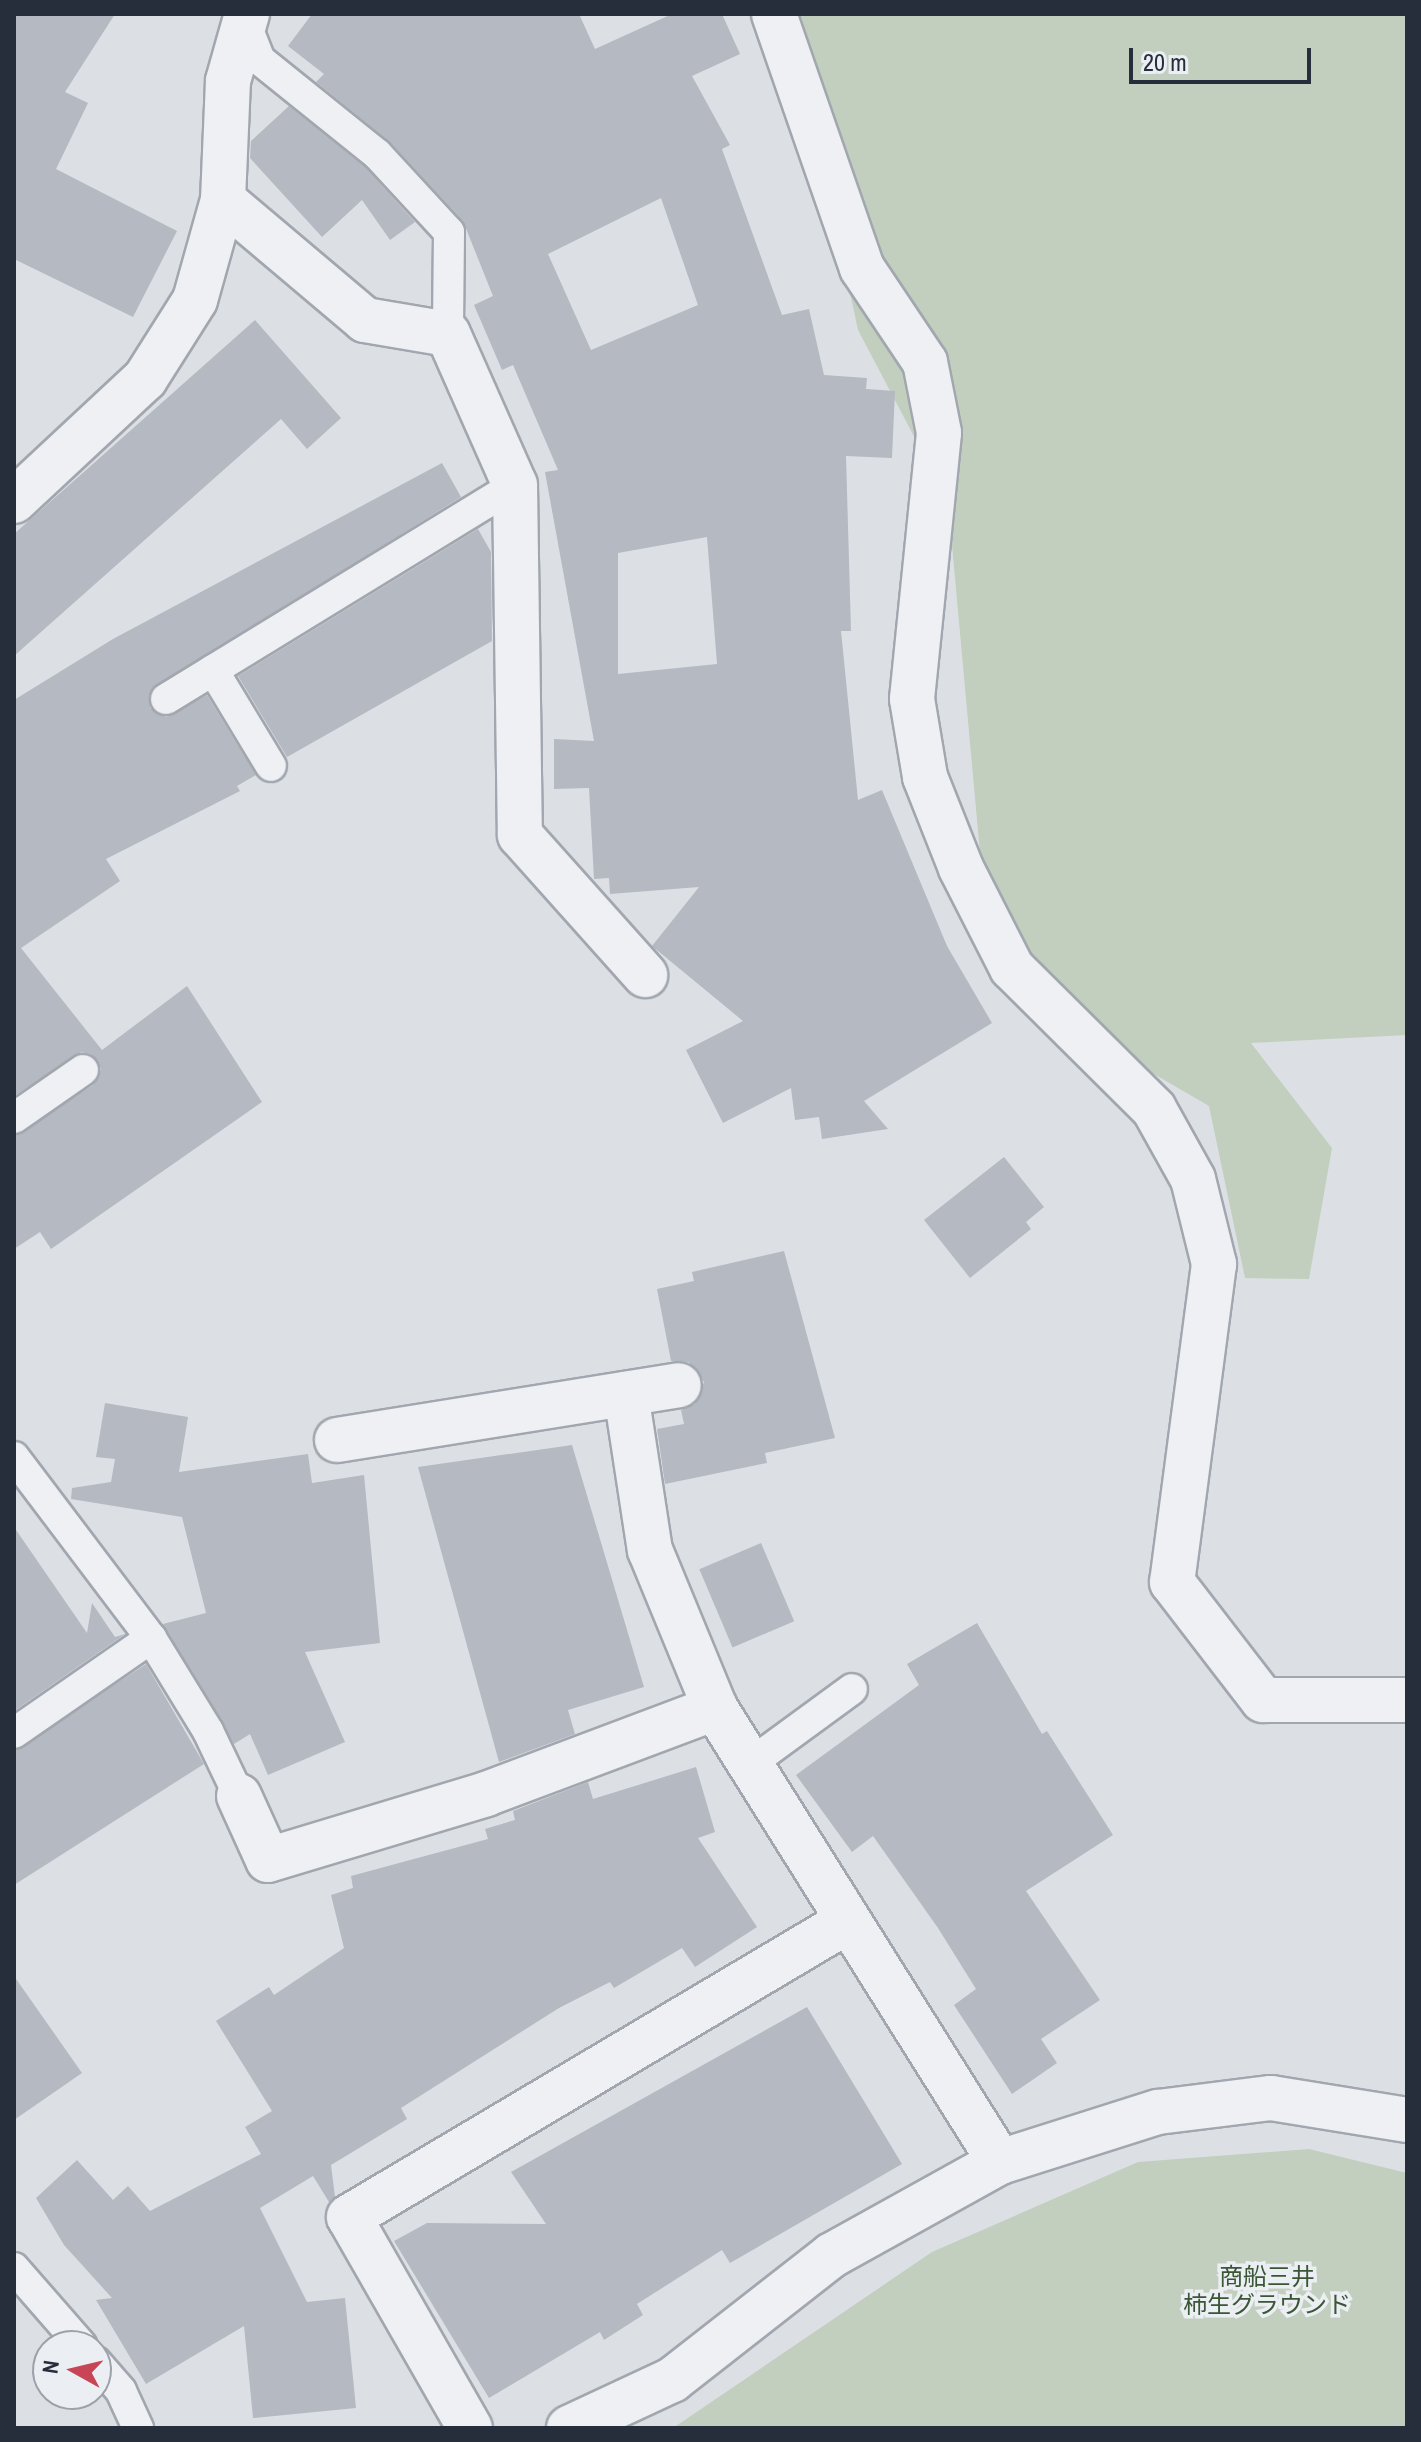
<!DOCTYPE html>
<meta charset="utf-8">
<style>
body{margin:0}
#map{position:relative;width:1421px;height:2442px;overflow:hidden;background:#dce0e5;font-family:"Archivo Narrow","Noto Sans JP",sans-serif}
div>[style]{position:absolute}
.green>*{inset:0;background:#c2cfbe}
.building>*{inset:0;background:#b4b9c2;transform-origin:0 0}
.roads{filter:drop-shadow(2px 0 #a2a7af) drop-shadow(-2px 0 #a2a7af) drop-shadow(0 2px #a2a7af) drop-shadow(0 -2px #a2a7af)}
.lane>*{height:30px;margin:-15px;padding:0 15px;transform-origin:15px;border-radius:15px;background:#eef0f4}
.street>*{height:44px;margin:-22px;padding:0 22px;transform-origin:22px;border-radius:22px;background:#eef0f4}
span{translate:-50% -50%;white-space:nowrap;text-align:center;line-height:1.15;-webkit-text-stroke:7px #ebeef3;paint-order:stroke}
.park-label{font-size:24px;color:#3a5635}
.frame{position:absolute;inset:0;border:16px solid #272e3b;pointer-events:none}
.north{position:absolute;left:32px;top:2330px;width:80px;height:80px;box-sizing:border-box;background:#ebeef3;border:2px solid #9da1a9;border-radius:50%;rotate:278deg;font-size:22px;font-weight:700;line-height:32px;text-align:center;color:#272e3b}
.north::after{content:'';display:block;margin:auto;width:28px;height:36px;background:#c74556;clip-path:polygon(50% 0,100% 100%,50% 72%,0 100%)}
.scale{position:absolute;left:1129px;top:48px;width:182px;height:36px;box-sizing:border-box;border:4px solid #272e3b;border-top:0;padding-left:10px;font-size:24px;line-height:28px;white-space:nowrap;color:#272e3b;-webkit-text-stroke:6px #ebeef3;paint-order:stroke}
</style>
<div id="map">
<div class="green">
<div style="clip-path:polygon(790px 14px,1407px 14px,1407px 1035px,1251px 1043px,1332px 1148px,1309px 1279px,1245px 1278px,1209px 1106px,1061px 1020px,981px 864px,948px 501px,858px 330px)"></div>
<div style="clip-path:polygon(1309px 2149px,1407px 2173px,1407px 2428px,673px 2428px,932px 2252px,1138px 2162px)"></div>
</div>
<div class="building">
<div style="clip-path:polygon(14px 14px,115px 14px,65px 92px,88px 103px,56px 169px,177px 231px,133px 317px,14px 259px)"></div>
<div style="clip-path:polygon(evenodd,312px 14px,579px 14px,595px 49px,672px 14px,722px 14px,740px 54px,692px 76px,730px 145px,722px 149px,782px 315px,809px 309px,824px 375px,867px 378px,866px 389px,895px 391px,892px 458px,846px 456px,851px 631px,841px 631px,858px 800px,882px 790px,947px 946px,992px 1023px,864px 1101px,888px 1129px,822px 1139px,819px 1117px,795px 1120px,791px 1088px,723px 1123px,686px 1050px,743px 1021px,652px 946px,699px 887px,610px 894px,609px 878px,594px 879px,589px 788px,554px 789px,554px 739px,594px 741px,545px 472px,558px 470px,513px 365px,502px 370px,474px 305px,493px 296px,463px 221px,390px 142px,316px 82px,324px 74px,288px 46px,312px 14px,661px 198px,698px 305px,591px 350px,548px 254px,661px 198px,312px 14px,707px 537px,717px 664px,618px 674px,618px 553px,707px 537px)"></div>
<div style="clip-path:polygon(289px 106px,365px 167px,415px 222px,390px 240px,362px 200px,322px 237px,250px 158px,251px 141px)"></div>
<div style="clip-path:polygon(255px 320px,341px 418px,307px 449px,281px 419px,14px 656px,14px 534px)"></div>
<div style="clip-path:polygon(442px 463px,461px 497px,151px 690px,150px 708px,166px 717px,207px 695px,256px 775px,237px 786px,240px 791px,106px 859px,120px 881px,21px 948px,102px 1050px,187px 986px,262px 1102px,51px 1249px,40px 1232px,14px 1249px,14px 1136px,93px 1085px,101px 1069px,91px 1054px,81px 1052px,14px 1096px,14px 700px,113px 639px)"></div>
<div style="clip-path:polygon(478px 529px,491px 552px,492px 641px,287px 757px,238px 676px)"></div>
<div style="clip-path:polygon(1004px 1157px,1044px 1207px,1026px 1222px,1031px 1229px,970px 1278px,924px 1220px)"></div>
<div style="clip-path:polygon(784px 1251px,835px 1438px,765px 1453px,767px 1463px,665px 1484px,657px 1429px,684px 1424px,681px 1410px,695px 1404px,704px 1382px,689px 1362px,671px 1361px,657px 1289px,694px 1281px,692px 1272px)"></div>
<div style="clip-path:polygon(105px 1403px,188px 1417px,179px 1472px,308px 1454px,312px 1483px,364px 1475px,380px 1643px,305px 1652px,345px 1742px,268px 1775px,250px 1734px,234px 1744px,163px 1624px,206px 1613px,182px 1517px,71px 1499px,72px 1488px,111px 1482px,115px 1459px,96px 1457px)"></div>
<div style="clip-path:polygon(572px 1445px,644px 1687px,568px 1710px,575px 1734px,499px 1762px,418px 1467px)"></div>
<div style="clip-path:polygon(14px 1527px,87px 1633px,92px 1603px,115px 1637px,125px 1634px,14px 1711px)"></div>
<div style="left:761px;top:1543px;width:85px;height:67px;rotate:67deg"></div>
<div style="clip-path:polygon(977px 1623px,1042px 1734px,1047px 1731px,1113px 1835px,1026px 1891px,1100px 2000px,1041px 2039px,1057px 2063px,1012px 2094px,954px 2005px,976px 1989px,938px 1928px,873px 1836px,852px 1852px,796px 1775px,919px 1685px,907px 1664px)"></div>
<div style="clip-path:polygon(146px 1664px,204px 1764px,14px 1885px,14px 1751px)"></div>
<div style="clip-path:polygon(696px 1767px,715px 1832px,698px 1838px,757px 1927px,695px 1967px,682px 1948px,614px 1988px,610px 1982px,559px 2008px,401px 2108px,407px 2119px,331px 2165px,335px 2197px,329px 2202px,313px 2176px,260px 2208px,307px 2302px,345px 2298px,356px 2408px,253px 2418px,244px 2326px,146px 2384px,96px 2300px,112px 2298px,64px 2245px,36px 2198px,77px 2160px,113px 2200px,128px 2186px,150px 2211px,261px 2154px,245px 2127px,272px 2111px,216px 2021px,269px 1987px,274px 1995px,344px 1948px,331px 1895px,353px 1888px,351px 1876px,488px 1839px,485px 1829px,515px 1820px,513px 1811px,588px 1782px,593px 1799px)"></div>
<div style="clip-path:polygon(14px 1976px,82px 2073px,14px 2120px)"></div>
<div style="clip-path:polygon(807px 2007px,902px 2164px,730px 2263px,722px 2250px,637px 2304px,643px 2315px,604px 2340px,600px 2332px,489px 2398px,394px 2241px,427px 2223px,546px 2224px,511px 2172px)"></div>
</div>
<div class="roads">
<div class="lane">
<div style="left:245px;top:22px;width:41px;rotate:68.5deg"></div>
<div style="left:260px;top:60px;width:150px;rotate:38.8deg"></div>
<div style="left:377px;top:154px;width:106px;rotate:47.3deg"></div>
<div style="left:449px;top:232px;width:102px;rotate:90.6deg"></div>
<div style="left:213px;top:670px;width:112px;rotate:58.9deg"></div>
<div style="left:166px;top:699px;width:409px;rotate:-31.5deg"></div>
<div style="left:14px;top:1118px;width:84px;rotate:-34.8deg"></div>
<div style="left:14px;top:1457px;width:227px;rotate:52.9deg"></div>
<div style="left:151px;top:1638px;width:109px;rotate:58.5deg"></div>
<div style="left:208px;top:1731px;width:72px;rotate:64.5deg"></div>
<div style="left:14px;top:1733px;width:167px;rotate:-34.7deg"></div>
<div style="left:751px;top:1763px;width:125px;rotate:-36.2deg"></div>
<div style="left:14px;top:2268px;width:103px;rotate:48.9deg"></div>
<div style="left:96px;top:2362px;width:38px;rotate:49deg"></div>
<div style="left:121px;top:2391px;width:41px;rotate:65.3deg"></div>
</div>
<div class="street">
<div style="left:774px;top:14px;width:269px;rotate:70.9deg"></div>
<div style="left:862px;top:268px;width:113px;rotate:56.2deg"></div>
<div style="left:925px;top:362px;width:72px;rotate:78.8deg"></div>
<div style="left:939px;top:433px;width:267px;rotate:95.8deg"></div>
<div style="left:912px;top:699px;width:79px;rotate:80.5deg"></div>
<div style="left:925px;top:777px;width:98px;rotate:68.4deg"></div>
<div style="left:961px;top:868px;width:112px;rotate:63deg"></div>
<div style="left:1012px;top:968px;width:200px;rotate:44.8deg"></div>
<div style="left:1154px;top:1109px;width:80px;rotate:60.9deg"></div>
<div style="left:1193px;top:1179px;width:88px;rotate:76.1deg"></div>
<div style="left:1214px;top:1264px;width:321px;rotate:97.5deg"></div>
<div style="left:1172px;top:1582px;width:149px;rotate:52.4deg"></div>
<div style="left:1263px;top:1700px;width:144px"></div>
<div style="left:223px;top:200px;width:186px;rotate:40.2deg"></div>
<div style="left:365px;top:320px;width:84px;rotate:9.6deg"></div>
<div style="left:448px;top:334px;width:165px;rotate:66.1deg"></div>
<div style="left:515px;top:485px;width:350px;rotate:89.2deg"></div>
<div style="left:520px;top:835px;width:188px;rotate:48.2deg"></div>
<div style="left:14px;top:501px;width:179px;rotate:-43deg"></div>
<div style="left:145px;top:379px;width:93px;rotate:-57.7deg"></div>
<div style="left:195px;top:300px;width:104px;rotate:-74.4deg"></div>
<div style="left:223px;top:200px;width:119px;rotate:-87.6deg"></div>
<div style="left:228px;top:81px;width:70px;rotate:-74.2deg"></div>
<div style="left:626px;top:1394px;width:158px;rotate:81.3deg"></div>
<div style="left:650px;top:1550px;width:171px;rotate:67.6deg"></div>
<div style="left:337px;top:1440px;width:346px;rotate:-9.1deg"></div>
<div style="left:239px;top:1796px;width:70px;rotate:65.6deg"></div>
<div style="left:268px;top:1860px;width:228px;rotate:-16.8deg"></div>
<div style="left:486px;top:1794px;width:245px;rotate:-20.6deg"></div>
<div style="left:715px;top:1708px;width:536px;rotate:57.88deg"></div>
<div style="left:470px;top:2428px;width:243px;rotate:-119.8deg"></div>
<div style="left:349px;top:2217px;width:580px;rotate:-30.68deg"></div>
<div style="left:569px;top:2428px;width:114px;rotate:-25deg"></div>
<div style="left:672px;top:2380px;width:203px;rotate:-38deg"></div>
<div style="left:832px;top:2255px;width:192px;rotate:-29deg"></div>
<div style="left:1000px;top:2162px;width:166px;rotate:-17.6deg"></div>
<div style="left:1158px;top:2112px;width:114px;rotate:-7.1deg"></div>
<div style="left:1271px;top:2098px;width:138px;rotate:9.2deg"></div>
</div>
</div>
<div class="park-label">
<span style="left:1267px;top:2291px">商船三井<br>柿生グラウンド</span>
</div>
<div class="frame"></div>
<div class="north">N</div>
<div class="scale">20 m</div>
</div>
